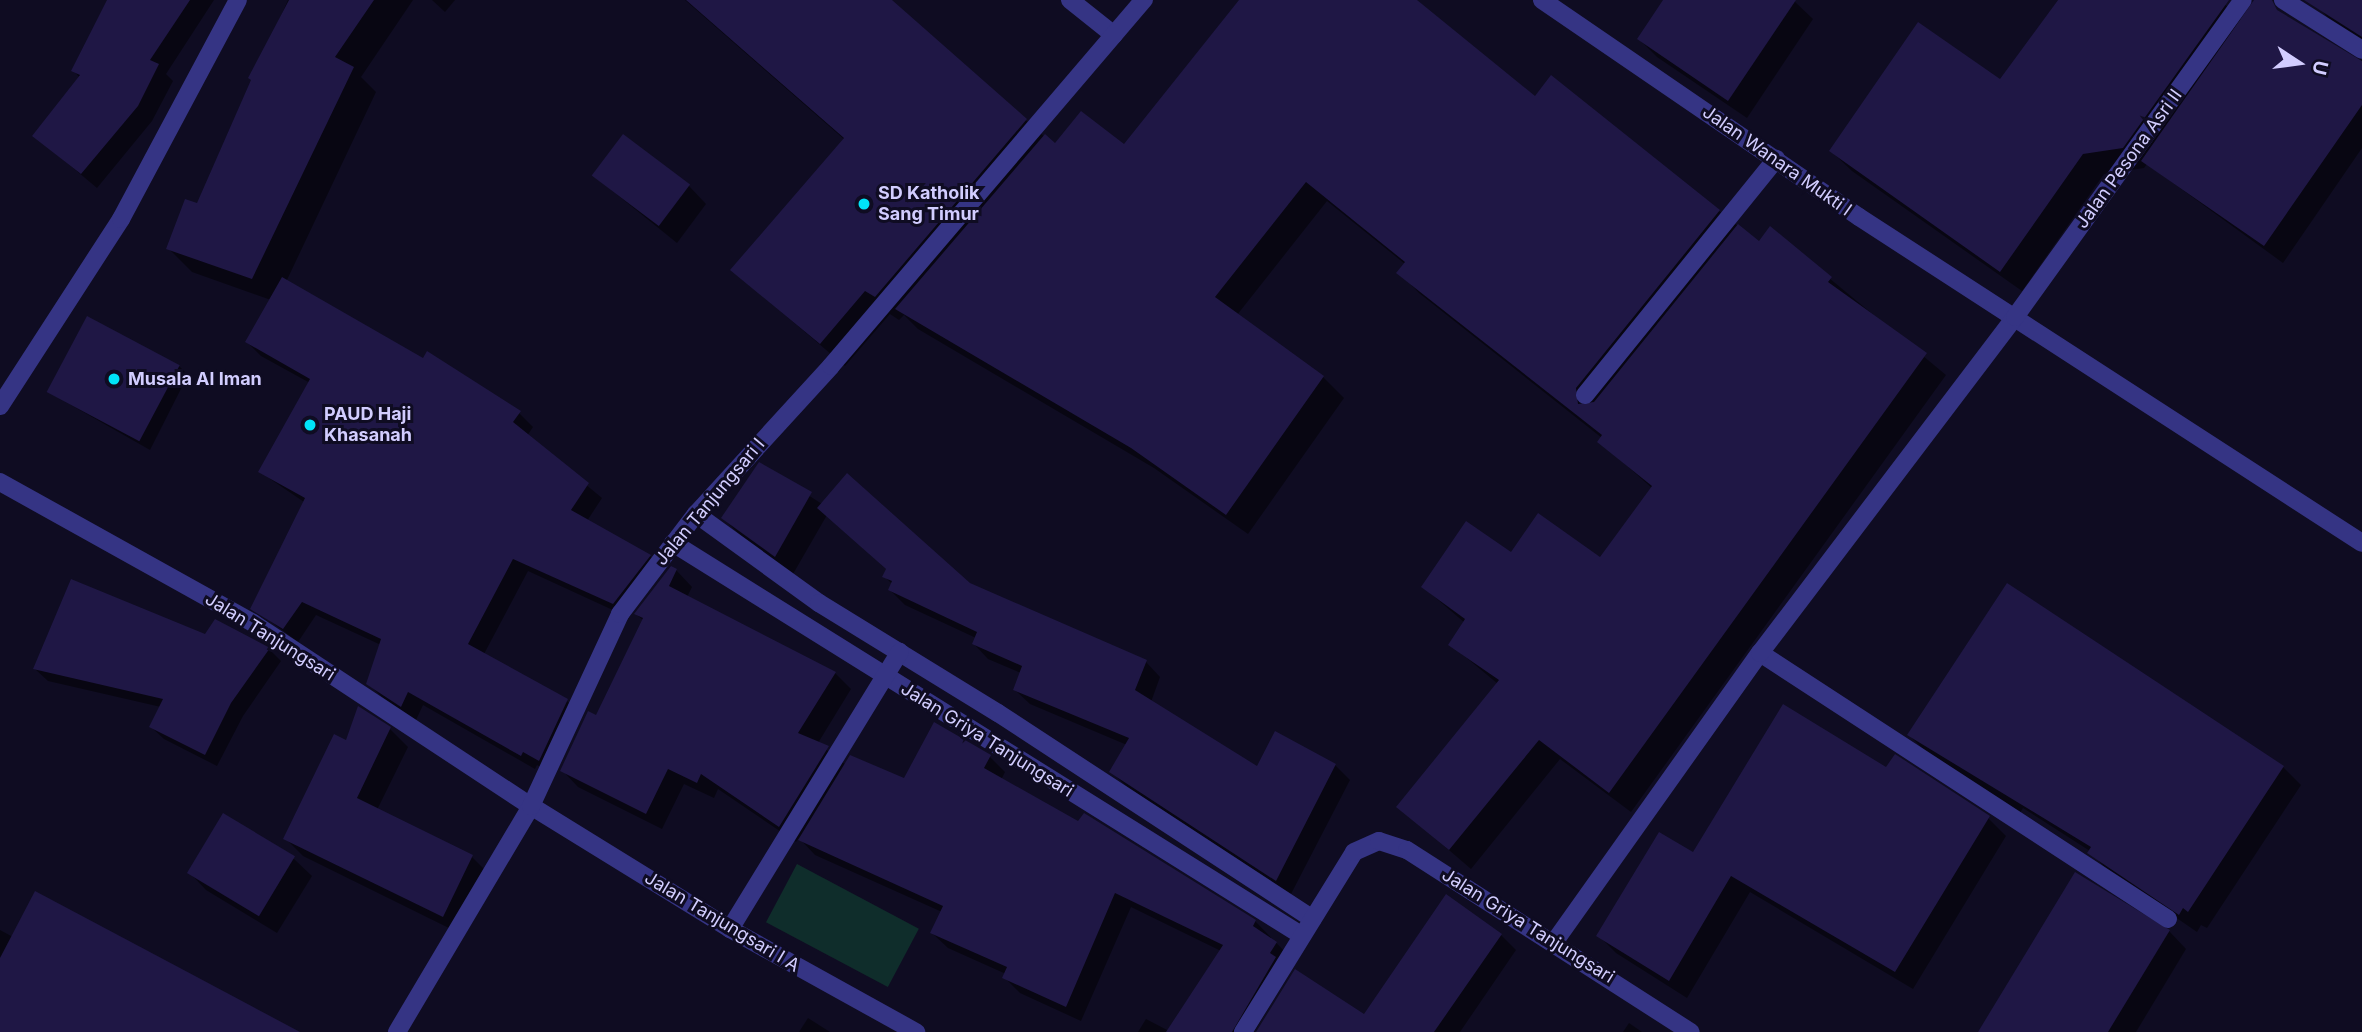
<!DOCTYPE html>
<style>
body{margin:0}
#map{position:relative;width:2362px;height:1032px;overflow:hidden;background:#0f0c22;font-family:Inter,sans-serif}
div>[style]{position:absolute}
.green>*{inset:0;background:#0f2d2b;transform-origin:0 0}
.shadow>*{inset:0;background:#0007}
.building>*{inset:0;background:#1f1745;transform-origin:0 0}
.minor>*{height:18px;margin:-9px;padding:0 9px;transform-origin:9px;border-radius:9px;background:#353484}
.dots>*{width:19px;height:19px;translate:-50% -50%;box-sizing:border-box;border:4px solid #0f0c22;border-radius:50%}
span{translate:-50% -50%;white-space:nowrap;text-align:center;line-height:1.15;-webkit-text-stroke:6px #0f0c22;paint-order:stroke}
.street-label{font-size:18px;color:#d2cdff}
.poi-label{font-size:18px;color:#d2cdff;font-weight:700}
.left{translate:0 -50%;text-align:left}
.north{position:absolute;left:2264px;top:28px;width:70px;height:70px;-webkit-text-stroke:5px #0f0c22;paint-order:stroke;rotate:103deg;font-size:19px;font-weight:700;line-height:28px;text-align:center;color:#d2cdff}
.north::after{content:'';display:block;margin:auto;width:24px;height:32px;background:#d2cdff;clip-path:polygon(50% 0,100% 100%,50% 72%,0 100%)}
</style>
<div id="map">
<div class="green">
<div style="left:797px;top:864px;width:138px;height:66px;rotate:28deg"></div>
</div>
<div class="shadow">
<div style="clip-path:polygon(109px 0,214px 0,166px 74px,173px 81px,152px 121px,97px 188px,35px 136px,80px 78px,73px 70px)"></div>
<div style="clip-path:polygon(288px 0,413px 0,361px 77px,376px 92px,286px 282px,519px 413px,533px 427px,527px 436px,602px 498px,587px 521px,650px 556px,664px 570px,628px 617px,528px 571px,484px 654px,567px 701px,581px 715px,554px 774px,537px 765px,535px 769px,423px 705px,416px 720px,382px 697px,368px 683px,381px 645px,316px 615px,298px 642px,253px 608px,304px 502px,260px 472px,310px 383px,261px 356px,247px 342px,271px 300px,192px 272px,168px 248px,198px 206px)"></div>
<div style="clip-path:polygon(432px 0,455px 0,445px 12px)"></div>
<div style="clip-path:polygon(685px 0,889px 0,1055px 146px,1124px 147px,1242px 0,1414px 0,1535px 98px,1719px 211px,1759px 243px,1770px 229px,1946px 375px,1631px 812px,1560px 759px,1471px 869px,1399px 807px,1498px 684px,1450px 644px,1465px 623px,1423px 587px,1512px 555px,1601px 560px,1653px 489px,1599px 441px,1602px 438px,1419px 293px,1399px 272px,1405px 264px,1327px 201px,1237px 315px,1323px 377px,1344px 398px,1248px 534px,1154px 468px,918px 329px,904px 315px,899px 320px,890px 314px,845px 366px,732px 270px,845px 140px)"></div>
<div style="clip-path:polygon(1665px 0,1793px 0,1813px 19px,1747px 118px,1657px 57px,1639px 39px)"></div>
<div style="clip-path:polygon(2058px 0,2220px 0,2244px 22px,2362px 60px,2362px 148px,2283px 263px,2147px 164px,2144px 168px,2104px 174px,2022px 291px,1852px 171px,1831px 151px,2000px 82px)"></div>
<div style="clip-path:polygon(2314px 0,2362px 0,2362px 42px,2330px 21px)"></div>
<div style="clip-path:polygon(594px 176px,689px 186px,706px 204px,677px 243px)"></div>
<div style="clip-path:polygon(179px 366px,188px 375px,150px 450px,50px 393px)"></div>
<div style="clip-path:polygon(760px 464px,822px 504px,969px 584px,1146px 662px,1160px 677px,1151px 702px,1257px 768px,1335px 765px,1350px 780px,1291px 894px,1126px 786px,1111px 771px,1127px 745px,1030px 704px,1015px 690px,1021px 673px,988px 659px,974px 644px,976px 638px,905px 605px,890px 590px,892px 584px,884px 576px,887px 570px,827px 515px,793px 574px,741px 536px,723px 518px)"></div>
<div style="clip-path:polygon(676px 570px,692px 587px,687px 597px,835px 673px,851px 689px,818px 743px,846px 765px,904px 781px,935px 725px,990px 757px,1005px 772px,1001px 780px,1255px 921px,1291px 958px,1285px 968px,1290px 973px,1254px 1032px,1138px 1032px,1146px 1019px,1169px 1031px,1221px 951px,1131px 907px,1081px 1021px,1020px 993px,1005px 978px,1006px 974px,948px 948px,932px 933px,942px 912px,815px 855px,799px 838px,796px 842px,718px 789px,714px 798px,684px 784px,662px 829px,578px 787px,562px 770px,597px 718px,644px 621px,636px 614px)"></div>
<div style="clip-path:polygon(206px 636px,269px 649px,281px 661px,243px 716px,217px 766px,164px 739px,151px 727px,161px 707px,48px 681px,35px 669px)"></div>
<div style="clip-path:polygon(390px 729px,408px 747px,377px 810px,472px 857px,490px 875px,461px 934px,303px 856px,285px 838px,347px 742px)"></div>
<div style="clip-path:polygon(1909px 735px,2283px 767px,2301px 785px,2207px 928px,2201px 925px,2197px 932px,2107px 870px,2090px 851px,2023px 808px,2020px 813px,1927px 753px)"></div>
<div style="clip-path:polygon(1887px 770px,1988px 818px,2006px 836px,1913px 989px,1750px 892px,1687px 998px,1616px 953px,1598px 935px,1693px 855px)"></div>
<div style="clip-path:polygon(294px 859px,312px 876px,277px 933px,206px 890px,189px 872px)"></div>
<div style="clip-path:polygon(0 930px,13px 937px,296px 1032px,0 1032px)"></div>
<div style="clip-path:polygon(2169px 931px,2186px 949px,2136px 1032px,1980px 1032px)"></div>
<div style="clip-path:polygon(1501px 935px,1516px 950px,1460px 1032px,1258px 1032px,1364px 1017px)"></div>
<div style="clip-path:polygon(808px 1018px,830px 1032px,799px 1032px)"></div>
<div style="clip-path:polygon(1629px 1023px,1642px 1032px,1623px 1032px)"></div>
</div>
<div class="building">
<div style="clip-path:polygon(107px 0,190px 0,150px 60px,159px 64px,138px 106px,81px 174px,32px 136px,80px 75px,71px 71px)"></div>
<div style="clip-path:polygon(289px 0,374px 0,335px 57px,354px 67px,252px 279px,166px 249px,185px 199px,197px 203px,251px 80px,248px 78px)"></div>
<div style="clip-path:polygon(686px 0,892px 0,1027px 119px,875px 297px,865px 291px,820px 344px,730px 270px,844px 138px)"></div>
<div style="clip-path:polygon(1239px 0,1417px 0,1535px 96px,1551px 75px,1720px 210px,1576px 388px,1578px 404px,1594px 402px,1738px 224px,1759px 241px,1770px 226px,1832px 277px,1828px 282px,1927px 353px,1609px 793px,1539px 740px,1449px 850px,1396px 807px,1499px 680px,1448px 645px,1465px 619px,1421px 587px,1466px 521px,1511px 552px,1538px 513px,1600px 557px,1652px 486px,1597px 442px,1602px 435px,1396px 273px,1405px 262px,1306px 182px,1215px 297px,1324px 376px,1226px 515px,1131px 448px,895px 309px,1045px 134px,1055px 143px,1081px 111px,1124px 144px)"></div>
<div style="clip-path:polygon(1663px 0,1796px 0,1728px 101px,1637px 39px)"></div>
<div style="clip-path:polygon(2058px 0,2229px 0,2123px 148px,2083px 154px,2000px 272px,1829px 151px,1918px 22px,2000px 79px)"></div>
<div style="clip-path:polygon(2254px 0,2272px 0,2277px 10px,2362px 61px,2362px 105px,2264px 246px,2141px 161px)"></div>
<div style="clip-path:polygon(2304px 0,2362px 0,2362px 37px)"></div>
<div style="left:623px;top:134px;width:84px;height:52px;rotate:37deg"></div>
<div style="clip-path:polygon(282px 277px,423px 358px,427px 351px,521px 411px,513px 422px,589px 483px,571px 510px,651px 555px,613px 604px,513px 559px,468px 644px,568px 699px,539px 761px,523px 752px,521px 756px,408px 692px,401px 707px,366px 684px,381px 639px,302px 602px,283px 629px,250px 609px,305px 498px,258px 472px,310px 379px,245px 342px)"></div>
<div style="left:87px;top:316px;width:105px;height:86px;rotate:28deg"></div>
<div style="clip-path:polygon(759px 462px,812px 492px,775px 557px,721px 518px)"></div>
<div style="clip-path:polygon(847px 473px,970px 583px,1147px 660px,1135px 690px,1257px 766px,1275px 731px,1336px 764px,1276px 881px,1109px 772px,1129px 738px,1013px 690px,1022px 666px,972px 644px,977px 632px,888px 590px,892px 581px,882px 577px,886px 569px,817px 508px)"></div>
<div style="clip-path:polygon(671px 566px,677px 569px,669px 586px,836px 672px,798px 733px,829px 746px,779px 827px,701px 774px,697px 783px,668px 769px,646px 814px,560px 771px,588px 711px,596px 715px,643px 618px,634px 614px)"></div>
<div style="clip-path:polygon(71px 579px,205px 634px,215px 619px,270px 648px,231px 703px,205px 755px,149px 727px,163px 699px,33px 669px)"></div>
<div style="clip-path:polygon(2007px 583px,2284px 766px,2188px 912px,2183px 908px,2179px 915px,2087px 853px,2091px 847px,1907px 735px)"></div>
<div style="clip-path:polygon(1783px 704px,1886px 767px,1895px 754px,1990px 816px,1895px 972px,1731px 876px,1669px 981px,1596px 936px,1659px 832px,1693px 852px)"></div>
<div style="clip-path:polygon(358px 706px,391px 727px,357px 798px,473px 855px,443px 917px,283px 839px,334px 734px,346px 740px)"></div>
<div style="clip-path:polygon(934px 722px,991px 755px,984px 768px,1078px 821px,1084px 813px,1256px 920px,1253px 926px,1277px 942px,1270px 953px,1276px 957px,1232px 1032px,1166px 1032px,1223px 945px,1115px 893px,1066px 1007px,1002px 978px,1007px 967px,930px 933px,943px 906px,798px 840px,850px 755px,904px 778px)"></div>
<div style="left:223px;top:813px;width:84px;height:70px;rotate:31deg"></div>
<div style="clip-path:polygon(2075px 872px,2170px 930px,2108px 1032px,1978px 1032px)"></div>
<div style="clip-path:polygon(35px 891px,195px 976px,300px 1032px,0 1032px,0 958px)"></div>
<div style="clip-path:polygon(1446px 894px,1502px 934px,1434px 1032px,1256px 1032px,1295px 969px,1364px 1014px)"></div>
</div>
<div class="minor">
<div style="left:1070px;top:0;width:56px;rotate:38.5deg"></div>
<div style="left:1542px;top:0;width:384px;rotate:34.4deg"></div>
<div style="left:1859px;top:217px;width:599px;rotate:32.95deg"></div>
<div style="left:2283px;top:0;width:93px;rotate:32.3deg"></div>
<div style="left:1585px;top:395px;width:304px;rotate:-51deg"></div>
<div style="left:0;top:406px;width:223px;rotate:-57.1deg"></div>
<div style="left:121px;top:219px;width:248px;rotate:-61.9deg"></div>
<div style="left:0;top:482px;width:290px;rotate:29.1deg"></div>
<div style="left:253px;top:623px;width:333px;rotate:33.4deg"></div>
<div style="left:531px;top:806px;width:234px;rotate:31.7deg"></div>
<div style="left:730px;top:929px;width:213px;rotate:29deg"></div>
<div style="left:696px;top:514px;width:152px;rotate:35.9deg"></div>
<div style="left:819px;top:603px;width:210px;rotate:31.6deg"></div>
<div style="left:998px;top:713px;width:376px;rotate:33.2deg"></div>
<div style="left:673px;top:543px;width:740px;rotate:31.97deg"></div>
<div style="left:1760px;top:653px;width:487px;rotate:33.1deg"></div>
<div style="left:730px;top:929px;width:325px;rotate:-58.5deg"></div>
<div style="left:1555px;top:941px;width:354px;rotate:-54.6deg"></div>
<div style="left:1760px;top:653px;width:422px;rotate:-52.8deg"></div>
<div style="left:2015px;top:317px;width:390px;rotate:-54.3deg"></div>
<div style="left:397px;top:1032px;width:263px;rotate:-59.3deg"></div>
<div style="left:531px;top:806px;width:212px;rotate:-65.1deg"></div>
<div style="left:620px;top:614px;width:126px;rotate:-52.8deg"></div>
<div style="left:696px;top:514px;width:200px;rotate:-47.6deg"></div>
<div style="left:831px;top:366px;width:482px;rotate:-49.5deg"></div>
<div style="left:1243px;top:1032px;width:211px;rotate:-58.3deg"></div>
<div style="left:1354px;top:852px;width:27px;rotate:-24deg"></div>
<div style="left:1379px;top:841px;width:29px;rotate:18deg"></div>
<div style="left:1407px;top:850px;width:337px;rotate:32.7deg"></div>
</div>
<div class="dots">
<div style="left:864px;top:204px;background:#00e4f8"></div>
<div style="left:114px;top:379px;background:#00e4f8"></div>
<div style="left:310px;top:425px;background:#00e4f8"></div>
</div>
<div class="street-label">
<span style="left:2129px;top:159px;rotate:-54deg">Jalan Pesona Asri II</span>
<span style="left:1777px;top:161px;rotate:35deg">Jalan Wanara Mukti I</span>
<span style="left:710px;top:502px;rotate:-50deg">Jalan Tanjungsari I</span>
<span style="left:270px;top:637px;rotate:32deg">Jalan Tanjungsari</span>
<span style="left:987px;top:740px;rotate:32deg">Jalan Griya Tanjungsari</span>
<span style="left:722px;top:922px;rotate:31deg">Jalan Tanjungsari I A</span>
<span style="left:1528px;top:926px;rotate:32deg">Jalan Griya Tanjungsari</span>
</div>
<div class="poi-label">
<span class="left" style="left:878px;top:204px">SD Katholik<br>Sang Timur</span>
<span class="left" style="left:128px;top:379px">Musala Al Iman</span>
<span class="left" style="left:324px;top:425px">PAUD Haji<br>Khasanah</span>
</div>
<div class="north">U</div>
</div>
